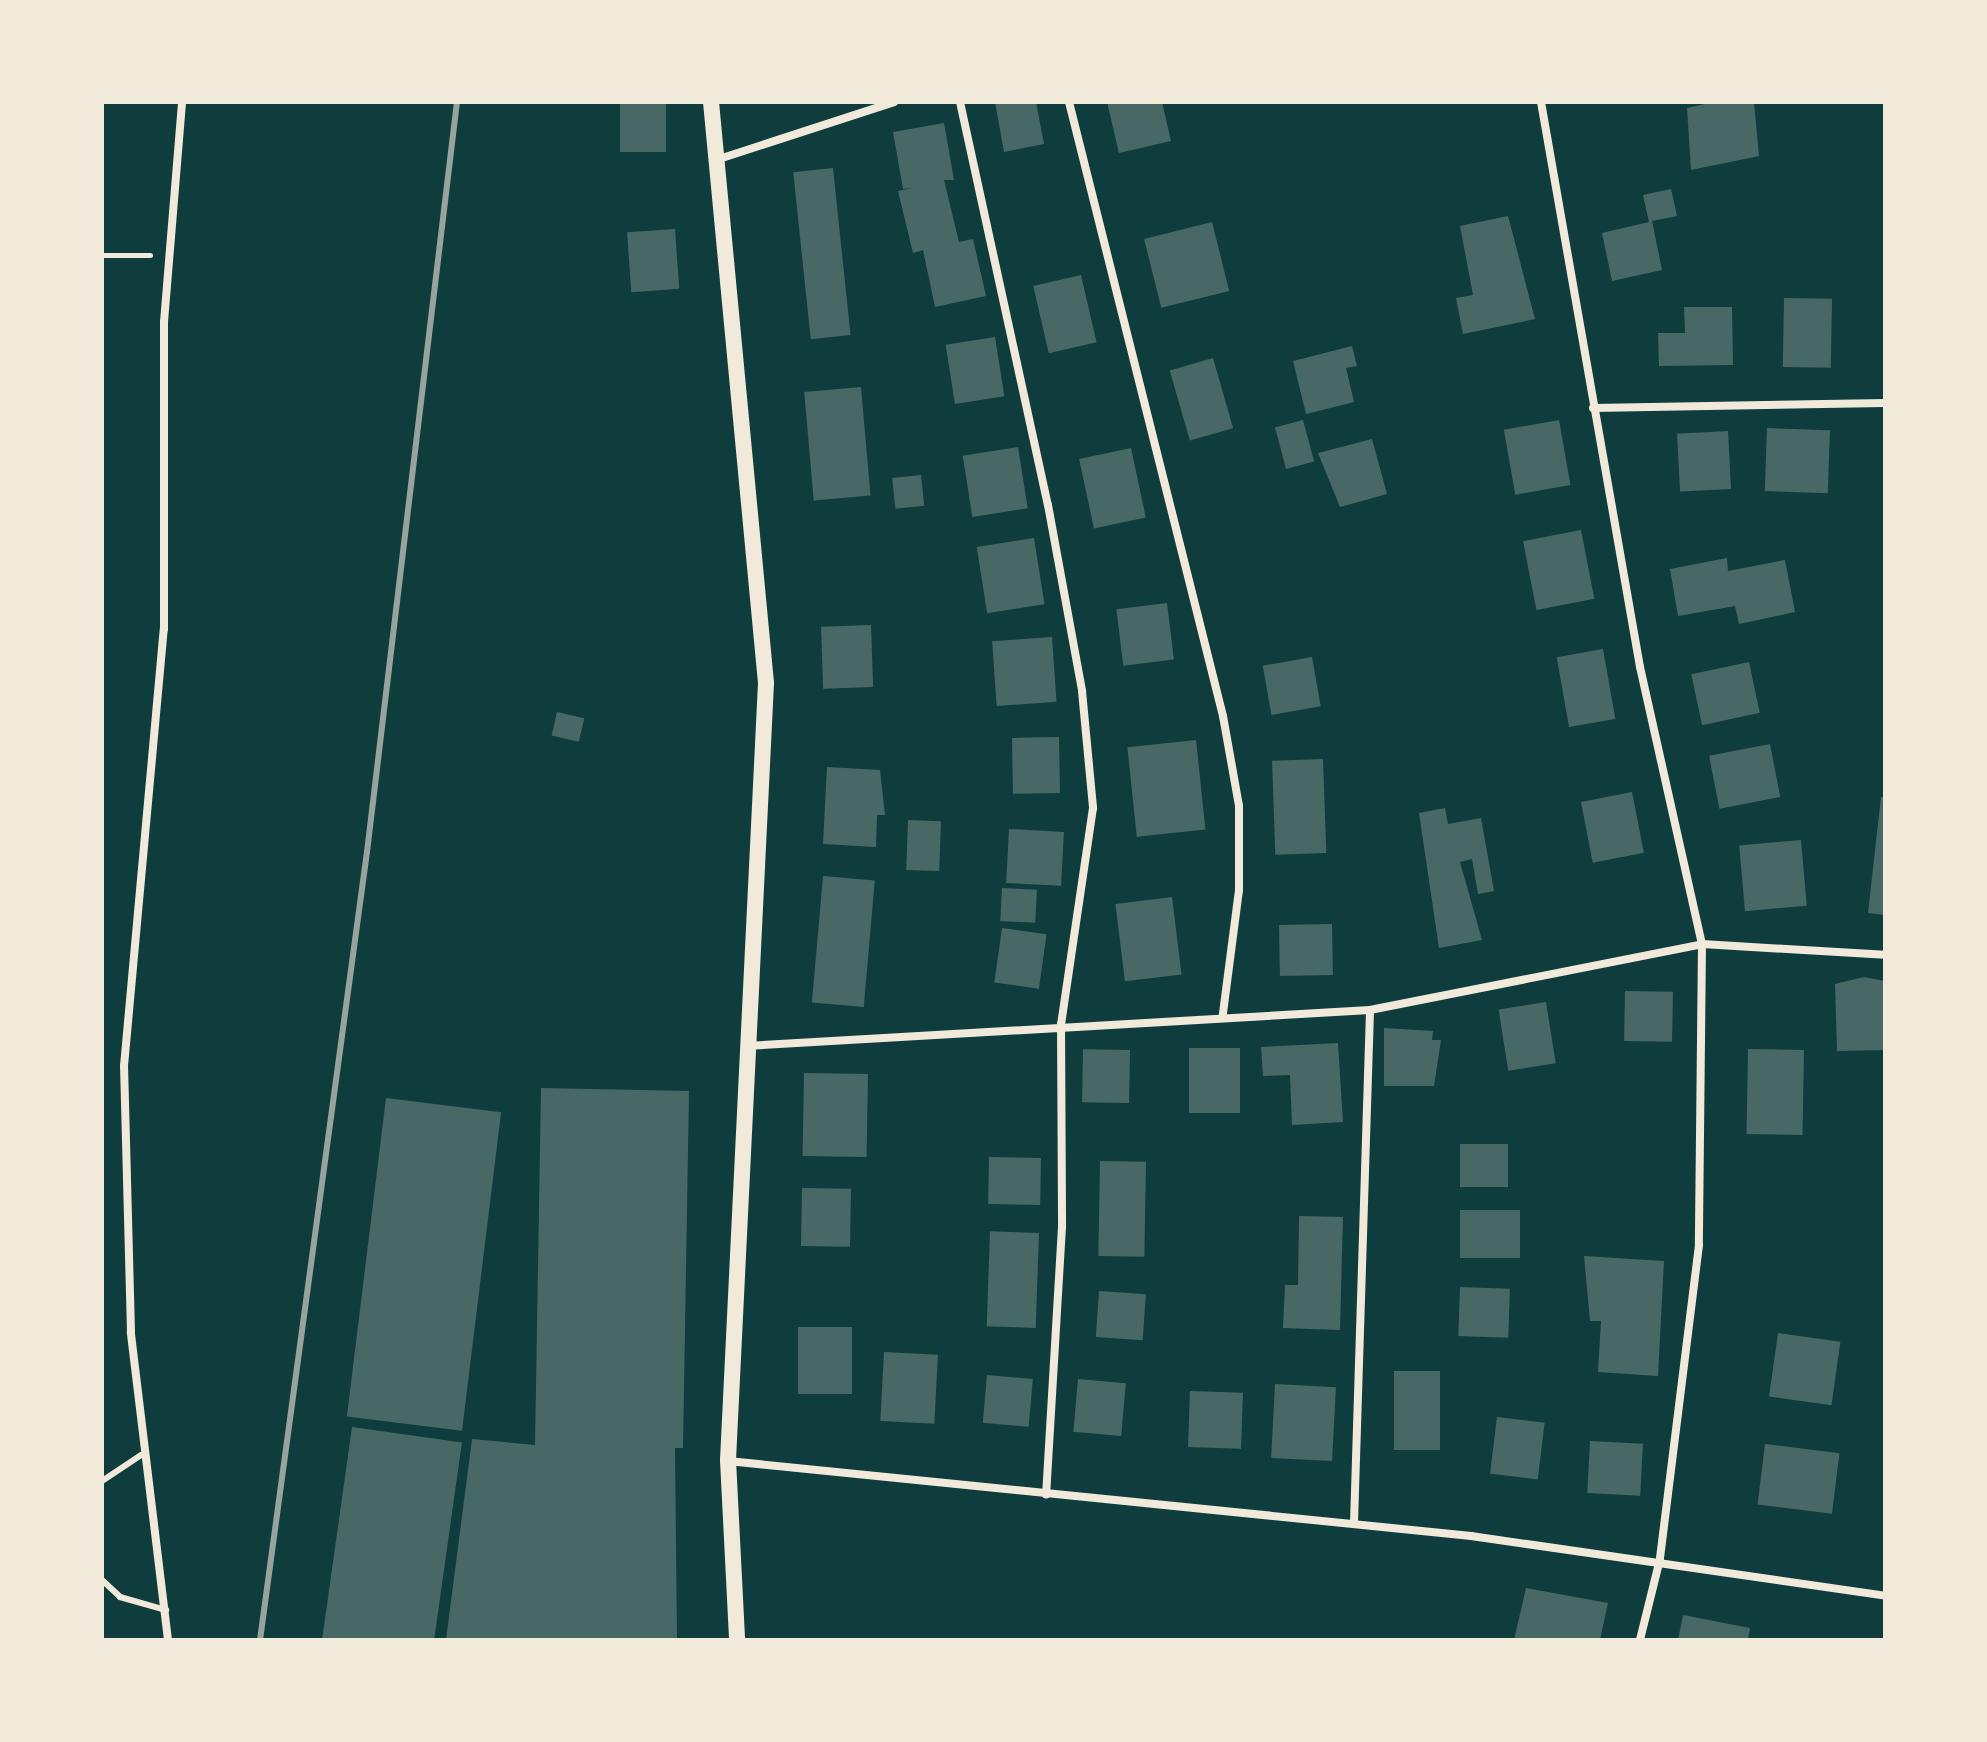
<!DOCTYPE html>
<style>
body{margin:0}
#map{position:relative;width:1987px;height:1742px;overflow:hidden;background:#0f3d3e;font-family:"Alegreya Sans",sans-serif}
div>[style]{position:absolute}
.building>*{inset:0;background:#486865;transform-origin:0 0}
.path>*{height:5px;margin:-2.5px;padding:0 2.5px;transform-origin:2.5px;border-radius:2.5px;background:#f1e9da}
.service>*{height:6px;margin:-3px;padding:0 3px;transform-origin:3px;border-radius:3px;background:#f1e9da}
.minor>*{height:8px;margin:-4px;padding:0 4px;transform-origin:4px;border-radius:4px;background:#f1e9da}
.secondary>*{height:16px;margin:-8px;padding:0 8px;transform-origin:8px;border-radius:8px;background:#f1e9da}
.rail>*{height:6px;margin:-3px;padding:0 3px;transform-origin:3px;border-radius:3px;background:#97a49c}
span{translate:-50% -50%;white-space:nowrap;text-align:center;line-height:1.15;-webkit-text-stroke:6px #f1e9da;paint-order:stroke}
.frame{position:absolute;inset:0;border:104px solid #f1e9da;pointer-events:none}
</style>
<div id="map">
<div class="building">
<div style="left:620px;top:102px;width:46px;height:50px"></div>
<div style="clip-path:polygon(995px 102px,1036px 102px,1044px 144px,1004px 152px)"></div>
<div style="clip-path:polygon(1107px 102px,1162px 102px,1171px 141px,1119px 153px)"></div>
<div style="clip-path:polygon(1714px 102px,1754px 102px,1759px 156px,1691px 170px,1687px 108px)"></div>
<div style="clip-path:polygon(944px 123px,954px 180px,944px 180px,959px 242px,973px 239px,986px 296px,935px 307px,923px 250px,913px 253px,898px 191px,912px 188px,903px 189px,893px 132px)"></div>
<div style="left:833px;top:168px;width:168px;height:40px;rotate:84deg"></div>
<div style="clip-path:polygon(1671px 189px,1677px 216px,1652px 221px,1662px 270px,1612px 281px,1602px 233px,1649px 222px,1643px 195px)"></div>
<div style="clip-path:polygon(1508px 216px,1535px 319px,1463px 334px,1456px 298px,1473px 295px,1460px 226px)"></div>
<div style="left:1212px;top:222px;width:71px;height:70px;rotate:76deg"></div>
<div style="left:675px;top:229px;width:60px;height:48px;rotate:86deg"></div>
<div style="left:1081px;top:275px;width:69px;height:49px;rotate:77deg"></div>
<div style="left:1784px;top:298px;width:48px;height:69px;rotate:1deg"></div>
<div style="clip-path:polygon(1684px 307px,1732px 307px,1733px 365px,1659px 366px,1658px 333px,1685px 333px)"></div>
<div style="left:995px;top:337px;width:60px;height:50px;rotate:81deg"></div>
<div style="clip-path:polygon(1352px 346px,1357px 366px,1346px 368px,1354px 402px,1306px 414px,1293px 361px)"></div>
<div style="left:1213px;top:358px;width:73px;height:45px;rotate:74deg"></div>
<div style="left:861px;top:387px;width:109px;height:57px;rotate:85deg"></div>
<div style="left:1303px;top:420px;width:43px;height:29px;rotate:75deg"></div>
<div style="left:1559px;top:420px;width:66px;height:56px;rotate:80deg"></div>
<div style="left:1767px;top:428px;width:63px;height:63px;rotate:2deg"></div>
<div style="left:1728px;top:431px;width:58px;height:51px;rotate:87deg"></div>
<div style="clip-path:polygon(1372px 439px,1387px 494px,1340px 507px,1318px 453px)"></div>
<div style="left:1018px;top:447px;width:62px;height:56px;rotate:81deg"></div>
<div style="left:1131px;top:448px;width:71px;height:53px;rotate:78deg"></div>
<div style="left:921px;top:475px;width:31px;height:29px;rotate:84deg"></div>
<div style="left:1581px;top:530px;width:70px;height:59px;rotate:79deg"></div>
<div style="left:1034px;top:538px;width:67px;height:58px;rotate:81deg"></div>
<div style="clip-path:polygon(1727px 558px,1728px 571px,1785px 560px,1795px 612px,1739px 624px,1735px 606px,1678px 616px,1670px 569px)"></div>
<div style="left:1167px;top:603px;width:57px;height:51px;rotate:83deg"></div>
<div style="left:871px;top:625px;width:62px;height:50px;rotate:88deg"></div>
<div style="left:1052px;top:637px;width:65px;height:60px;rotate:86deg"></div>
<div style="left:1603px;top:649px;width:71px;height:47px;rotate:80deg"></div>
<div style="left:1312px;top:657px;width:50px;height:50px;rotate:80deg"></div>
<div style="left:1749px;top:662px;width:52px;height:59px;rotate:78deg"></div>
<div style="left:557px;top:712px;width:28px;height:24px;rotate:13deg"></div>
<div style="left:1059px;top:737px;width:56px;height:47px;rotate:89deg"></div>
<div style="left:1196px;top:740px;width:90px;height:69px;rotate:84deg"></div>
<div style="left:1770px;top:744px;width:54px;height:62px;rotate:79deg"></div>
<div style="left:1323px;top:759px;width:94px;height:51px;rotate:88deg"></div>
<div style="clip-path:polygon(827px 767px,880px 770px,885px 815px,877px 815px,876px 847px,823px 844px)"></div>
<div style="left:1632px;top:792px;width:62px;height:52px;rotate:79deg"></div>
<div style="clip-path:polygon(1881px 797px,1885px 797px,1885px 915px,1868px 913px)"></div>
<div style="clip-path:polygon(1445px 808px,1448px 824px,1481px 818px,1494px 891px,1478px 894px,1472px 859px,1460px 862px,1482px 940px,1439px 948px,1419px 813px)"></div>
<div style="left:908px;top:820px;width:33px;height:50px;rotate:2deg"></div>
<div style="left:1009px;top:829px;width:55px;height:54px;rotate:3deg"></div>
<div style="left:1801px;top:840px;width:66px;height:62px;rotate:85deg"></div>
<div style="left:823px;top:876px;width:52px;height:127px;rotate:5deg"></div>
<div style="left:1002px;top:888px;width:35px;height:33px;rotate:3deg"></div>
<div style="left:1172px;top:897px;width:78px;height:57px;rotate:83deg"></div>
<div style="left:1332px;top:924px;width:51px;height:53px;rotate:89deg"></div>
<div style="left:1002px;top:928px;width:45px;height:55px;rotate:8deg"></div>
<div style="clip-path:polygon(1864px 977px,1885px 981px,1885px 1050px,1837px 1051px,1835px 984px)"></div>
<div style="left:1625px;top:991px;width:48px;height:50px;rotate:1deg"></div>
<div style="left:1546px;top:1002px;width:62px;height:48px;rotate:81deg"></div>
<div style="clip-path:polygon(1384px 1028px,1433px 1031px,1432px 1040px,1441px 1040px,1434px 1086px,1384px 1086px)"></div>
<div style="clip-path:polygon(1338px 1043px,1343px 1122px,1292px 1125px,1290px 1075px,1263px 1076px,1261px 1047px)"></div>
<div style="left:1189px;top:1048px;width:51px;height:65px"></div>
<div style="left:1748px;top:1049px;width:56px;height:85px;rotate:1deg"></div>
<div style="left:1130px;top:1050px;width:53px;height:47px;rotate:91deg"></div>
<div style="left:804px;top:1073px;width:64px;height:83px;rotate:1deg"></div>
<div style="clip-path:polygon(541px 1088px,689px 1091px,683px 1448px,675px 1448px,677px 1640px,446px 1640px,472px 1439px,535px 1445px)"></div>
<div style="left:386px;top:1098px;width:116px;height:321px;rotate:7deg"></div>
<div style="left:1460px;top:1144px;width:48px;height:43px"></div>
<div style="left:989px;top:1157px;width:52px;height:47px;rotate:1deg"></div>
<div style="left:1100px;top:1161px;width:46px;height:95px;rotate:1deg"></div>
<div style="left:802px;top:1188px;width:49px;height:58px;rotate:1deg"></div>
<div style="left:1460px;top:1210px;width:60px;height:48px"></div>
<div style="clip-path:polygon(1299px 1216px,1343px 1217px,1340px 1330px,1283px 1328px,1285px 1285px,1298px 1285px)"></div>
<div style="left:1039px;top:1233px;width:95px;height:49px;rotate:92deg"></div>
<div style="clip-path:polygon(1584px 1256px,1664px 1261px,1658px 1376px,1598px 1372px,1601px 1321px,1590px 1321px)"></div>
<div style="left:1460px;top:1287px;width:50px;height:49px;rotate:2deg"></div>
<div style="left:1099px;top:1291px;width:47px;height:46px;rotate:4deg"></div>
<div style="left:798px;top:1327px;width:54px;height:67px"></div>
<div style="left:1778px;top:1333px;width:63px;height:64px;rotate:8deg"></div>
<div style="left:884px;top:1352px;width:54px;height:69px;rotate:3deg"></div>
<div style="left:1394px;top:1371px;width:46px;height:79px"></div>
<div style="left:987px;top:1375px;width:46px;height:48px;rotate:5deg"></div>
<div style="left:1078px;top:1379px;width:48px;height:53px;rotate:5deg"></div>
<div style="left:1275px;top:1384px;width:61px;height:74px;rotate:3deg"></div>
<div style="left:1190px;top:1391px;width:53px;height:56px;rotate:2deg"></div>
<div style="left:1497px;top:1417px;width:48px;height:57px;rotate:7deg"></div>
<div style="left:352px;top:1427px;width:111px;height:215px;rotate:8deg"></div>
<div style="left:1590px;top:1441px;width:53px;height:52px;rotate:3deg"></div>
<div style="left:1765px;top:1444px;width:75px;height:61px;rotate:7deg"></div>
<div style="clip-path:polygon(1526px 1588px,1608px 1603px,1600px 1640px,1514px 1640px)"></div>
<div style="clip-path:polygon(1683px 1615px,1750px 1628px,1748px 1640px,1678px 1640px)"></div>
</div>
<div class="path">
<div style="left:102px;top:255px;width:48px"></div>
</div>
<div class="service">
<div style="left:102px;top:1481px;width:47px;rotate:-33.7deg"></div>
<div style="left:102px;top:1580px;width:25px;rotate:43deg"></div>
<div style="left:120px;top:1597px;width:48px;rotate:15.8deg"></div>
</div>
<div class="minor">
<div style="left:960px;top:102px;width:412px;rotate:77.7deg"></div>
<div style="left:1048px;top:505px;width:189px;rotate:79.6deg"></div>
<div style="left:1082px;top:691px;width:118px;rotate:84.6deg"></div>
<div style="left:1093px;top:808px;width:218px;rotate:98.4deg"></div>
<div style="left:1061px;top:1024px;width:203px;rotate:89.7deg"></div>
<div style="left:1062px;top:1227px;width:268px;rotate:93.4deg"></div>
<div style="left:1069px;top:102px;width:633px;rotate:75.92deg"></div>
<div style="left:1223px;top:716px;width:91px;rotate:79.9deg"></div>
<div style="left:1239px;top:806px;width:84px;rotate:90deg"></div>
<div style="left:1239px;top:890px;width:125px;rotate:97.4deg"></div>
<div style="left:1541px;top:102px;width:574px;rotate:80.06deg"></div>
<div style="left:1640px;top:667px;width:284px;rotate:77.4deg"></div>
<div style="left:1702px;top:944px;width:301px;rotate:90.6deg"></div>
<div style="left:1699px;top:1245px;width:316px;rotate:97.1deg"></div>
<div style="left:1660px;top:1559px;width:83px;rotate:103.9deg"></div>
<div style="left:719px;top:159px;width:184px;rotate:-18deg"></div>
<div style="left:1593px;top:408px;width:292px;rotate:-1deg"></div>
<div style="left:746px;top:1046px;width:625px;rotate:-3.3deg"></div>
<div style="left:1370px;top:1010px;width:338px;rotate:-11.2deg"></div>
<div style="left:1702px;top:944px;width:183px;rotate:3.4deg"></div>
<div style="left:728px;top:1461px;width:747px;rotate:5.76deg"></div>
<div style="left:1471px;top:1536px;width:418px;rotate:8.2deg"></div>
<div style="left:1354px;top:1523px;width:513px;rotate:-88.21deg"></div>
<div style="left:168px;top:1640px;width:310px;rotate:-96.9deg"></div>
<div style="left:131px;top:1332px;width:266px;rotate:-91.5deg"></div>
<div style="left:124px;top:1066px;width:439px;rotate:-84.8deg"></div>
<div style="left:164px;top:629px;width:307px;rotate:-90deg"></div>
<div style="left:164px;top:322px;width:221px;rotate:-85.3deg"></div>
</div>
<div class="secondary">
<div style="left:711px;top:102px;width:584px;rotate:84.59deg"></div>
<div style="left:766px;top:683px;width:778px;rotate:92.8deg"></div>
<div style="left:728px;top:1460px;width:180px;rotate:87.1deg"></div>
</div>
<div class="rail">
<div style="left:260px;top:1640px;width:795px;rotate:-82.27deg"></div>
<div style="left:367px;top:852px;width:755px;rotate:-83.16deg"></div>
</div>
<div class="frame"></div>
</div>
